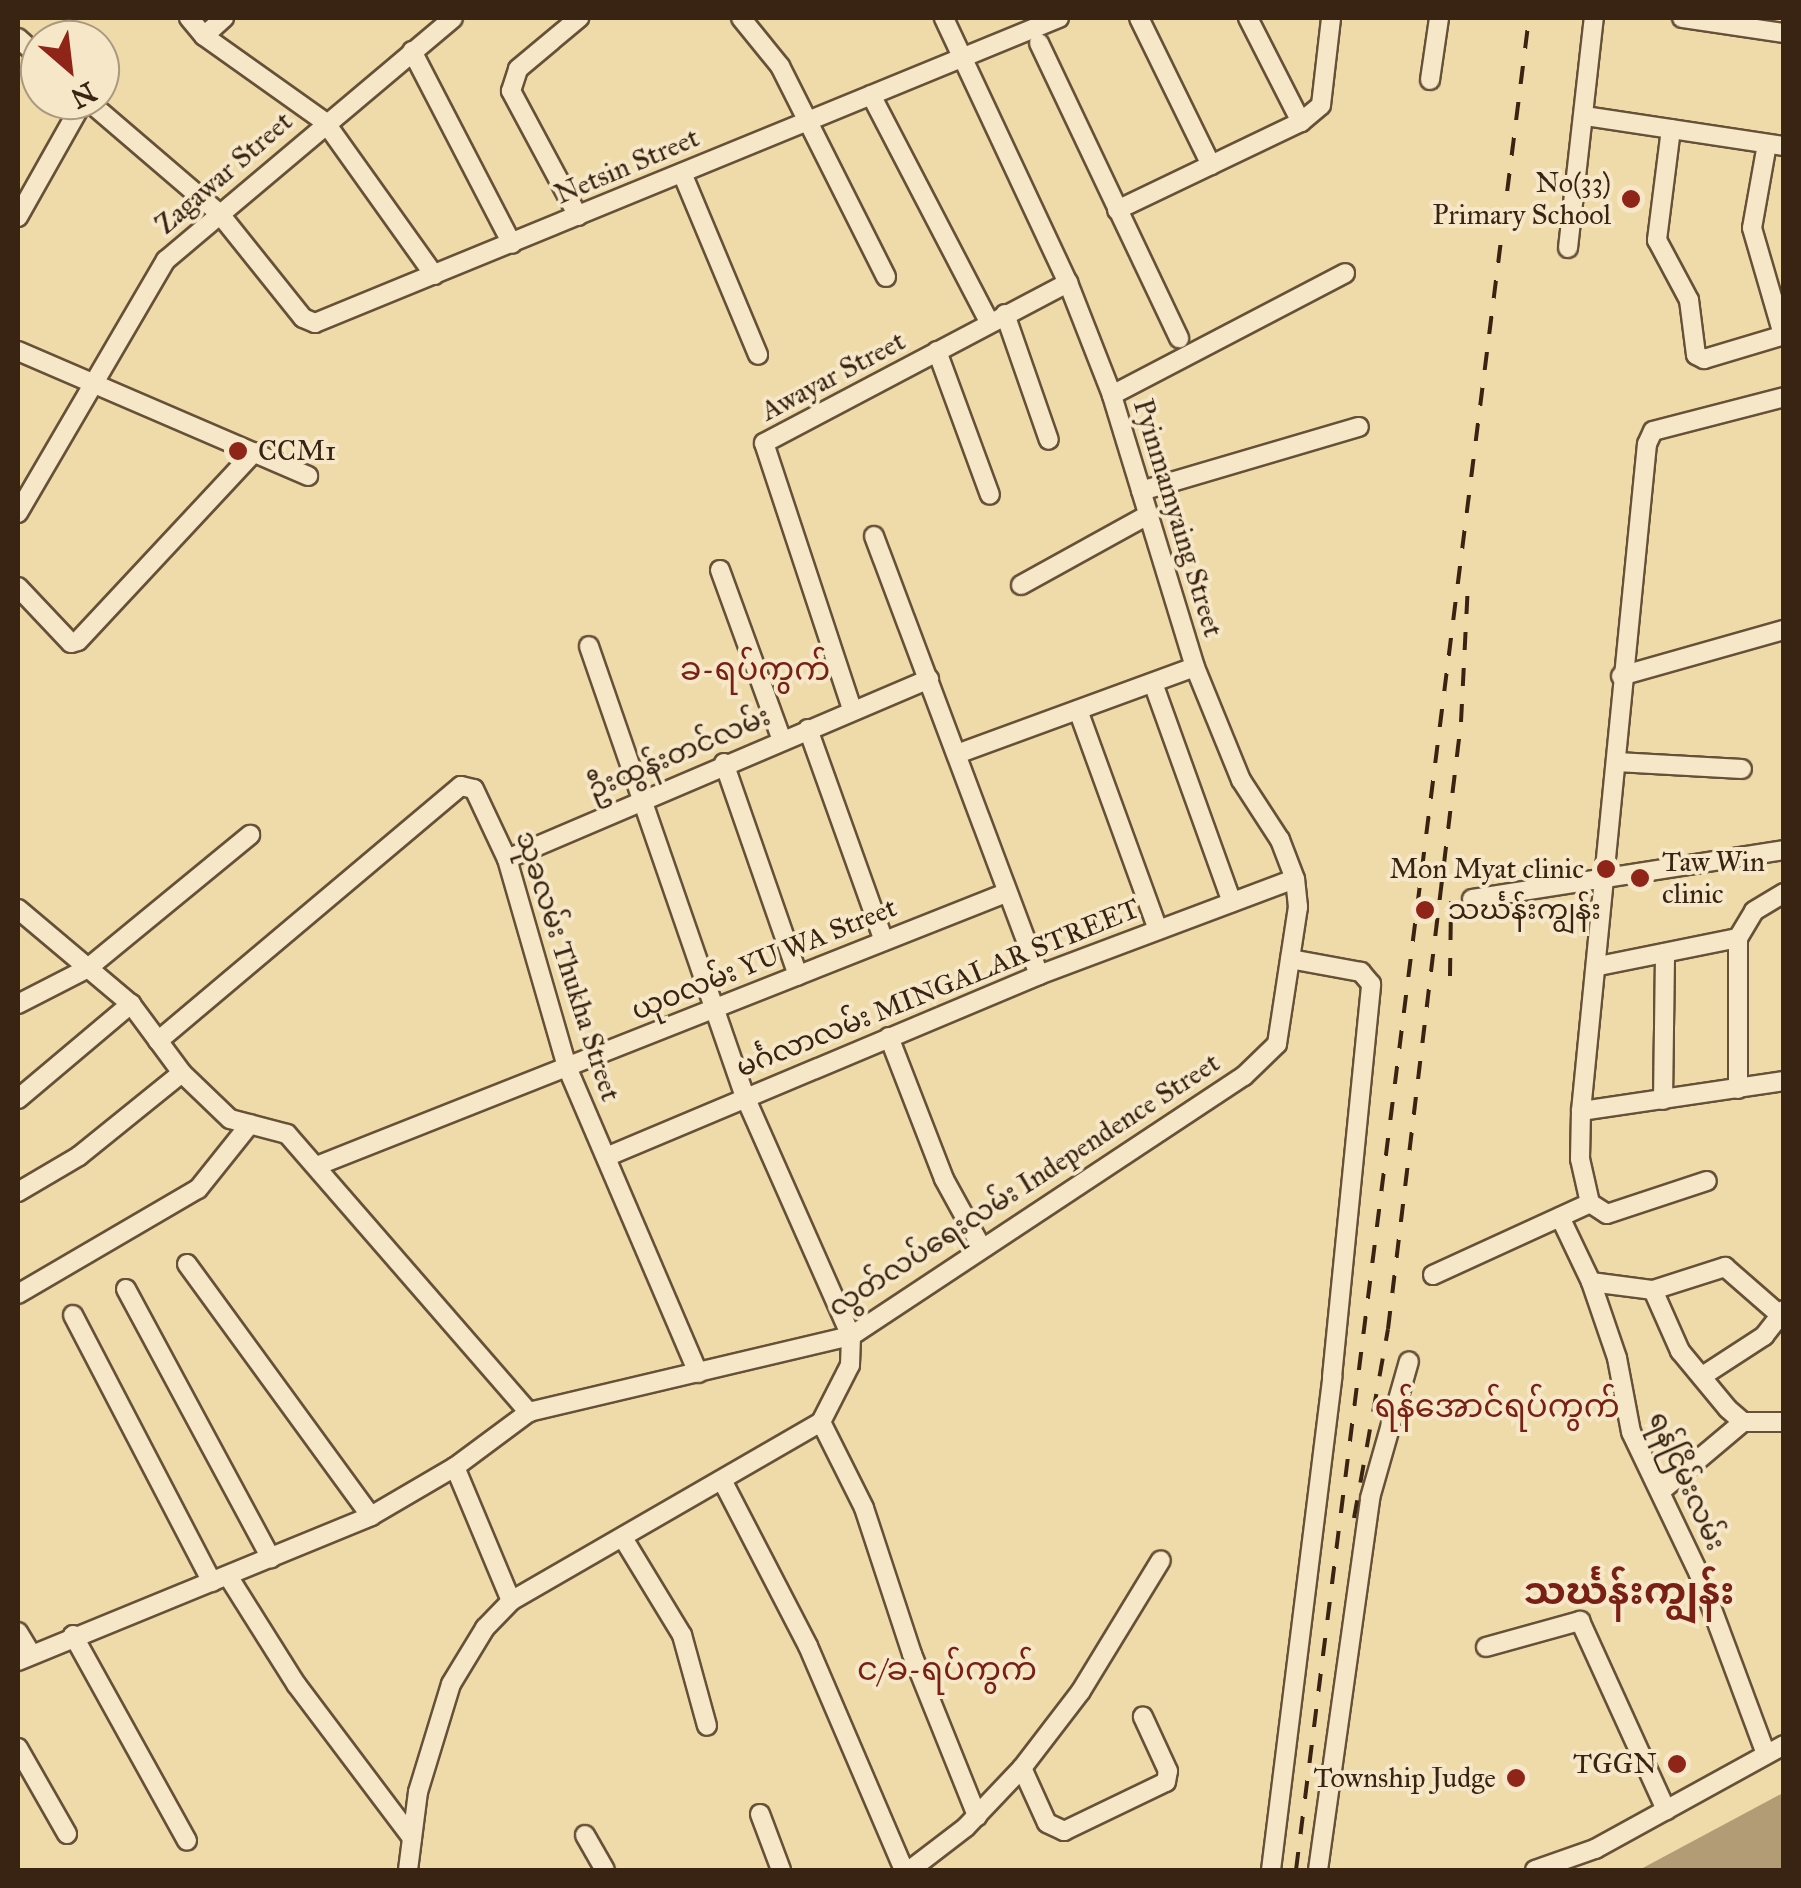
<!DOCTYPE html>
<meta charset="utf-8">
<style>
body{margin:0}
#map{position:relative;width:1801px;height:1888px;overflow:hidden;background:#efdaaa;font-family:"IM FELL Great Primer","Noto Sans Myanmar",serif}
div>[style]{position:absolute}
.water>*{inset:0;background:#b19c76}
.roads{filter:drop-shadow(2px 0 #665138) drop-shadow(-2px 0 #665138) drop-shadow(0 2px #665138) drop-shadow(0 -2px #665138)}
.minor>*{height:18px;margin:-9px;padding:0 9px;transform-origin:9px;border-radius:9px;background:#f5e7c8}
.rail>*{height:4px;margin-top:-2px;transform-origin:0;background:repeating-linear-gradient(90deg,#392312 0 18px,transparent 0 36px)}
.dots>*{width:28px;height:28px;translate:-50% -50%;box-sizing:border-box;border:5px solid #f5e7c8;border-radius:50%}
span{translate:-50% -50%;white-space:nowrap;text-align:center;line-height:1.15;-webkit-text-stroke:8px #f5e7c8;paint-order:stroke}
.street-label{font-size:28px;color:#392312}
.poi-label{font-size:28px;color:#392312}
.right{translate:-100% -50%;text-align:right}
.left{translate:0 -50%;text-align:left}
.quarter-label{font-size:32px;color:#7a1f14}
.district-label{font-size:38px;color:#7a1f14;font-weight:700}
.frame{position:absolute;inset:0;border:20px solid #392312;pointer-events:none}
.north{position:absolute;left:20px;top:20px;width:100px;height:100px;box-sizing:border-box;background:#f5e7c8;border:2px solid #aa997f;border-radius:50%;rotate:152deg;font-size:28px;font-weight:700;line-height:40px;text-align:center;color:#392312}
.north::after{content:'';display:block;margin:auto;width:35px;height:45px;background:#8f2418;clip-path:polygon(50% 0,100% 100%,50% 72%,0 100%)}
</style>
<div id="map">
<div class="water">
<div style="clip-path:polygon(1783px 1793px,1783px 1870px,1639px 1870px)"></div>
</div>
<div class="roads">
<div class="minor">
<div style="left:189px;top:18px;width:23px;rotate:50deg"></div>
<div style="left:204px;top:36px;width:148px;rotate:35.4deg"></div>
<div style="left:325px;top:122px;width:188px;rotate:54.5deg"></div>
<div style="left:741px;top:18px;width:62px;rotate:50.9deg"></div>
<div style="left:780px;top:66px;width:236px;rotate:63.3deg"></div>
<div style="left:1139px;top:18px;width:164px;rotate:63.9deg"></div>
<div style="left:1248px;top:18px;width:117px;rotate:63deg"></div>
<div style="left:1682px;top:18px;width:103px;rotate:8.4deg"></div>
<div style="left:204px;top:36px;width:27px;rotate:-42deg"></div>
<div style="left:18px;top:38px;width:30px;rotate:42deg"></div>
<div style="left:1039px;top:43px;width:327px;rotate:64.6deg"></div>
<div style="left:412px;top:51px;width:217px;rotate:62.6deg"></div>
<div style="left:1430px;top:80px;width:63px;rotate:-81.7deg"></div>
<div style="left:871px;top:95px;width:256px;rotate:62.5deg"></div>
<div style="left:87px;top:100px;width:174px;rotate:40.6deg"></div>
<div style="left:219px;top:213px;width:134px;rotate:51.3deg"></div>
<div style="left:303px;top:318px;width:13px;rotate:23deg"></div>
<div style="left:315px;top:323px;width:804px;rotate:-22.29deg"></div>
<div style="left:1585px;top:116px;width:201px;rotate:8.6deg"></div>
<div style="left:1671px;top:129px;width:112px;rotate:97.2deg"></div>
<div style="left:1657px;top:240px;width:68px;rotate:61.9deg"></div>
<div style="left:1689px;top:300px;width:55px;rotate:82.7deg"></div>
<div style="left:1696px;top:355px;width:9px;rotate:27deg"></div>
<div style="left:1704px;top:359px;width:84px;rotate:-16.7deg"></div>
<div style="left:1767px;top:144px;width:85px;rotate:100.1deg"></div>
<div style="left:1752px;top:228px;width:111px;rotate:73.8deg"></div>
<div style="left:682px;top:173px;width:197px;rotate:67.3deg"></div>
<div style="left:1117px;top:210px;width:204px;rotate:-25.6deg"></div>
<div style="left:1301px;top:122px;width:26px;rotate:-40deg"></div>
<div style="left:1321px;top:105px;width:88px;rotate:-83.4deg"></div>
<div style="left:578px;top:216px;width:142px;rotate:-118.2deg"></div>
<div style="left:511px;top:91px;width:23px;rotate:-72deg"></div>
<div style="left:518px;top:69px;width:80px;rotate:-39.9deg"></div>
<div style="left:18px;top:217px;width:134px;rotate:-60.6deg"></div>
<div style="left:1568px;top:248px;width:231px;rotate:-83.6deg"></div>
<div style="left:1005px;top:314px;width:133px;rotate:70.8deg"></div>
<div style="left:18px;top:351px;width:316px;rotate:23.3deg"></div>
<div style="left:937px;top:351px;width:153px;rotate:69.8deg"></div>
<div style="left:1112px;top:395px;width:263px;rotate:-27.6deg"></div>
<div style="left:1141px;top:491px;width:227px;rotate:-16.4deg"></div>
<div style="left:18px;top:513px;width:293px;rotate:-59.7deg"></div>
<div style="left:166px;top:260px;width:375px;rotate:-40.1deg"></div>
<div style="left:874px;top:536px;width:469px;rotate:69.4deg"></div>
<div style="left:720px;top:570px;width:181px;rotate:70deg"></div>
<div style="left:1021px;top:585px;width:145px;rotate:-28.9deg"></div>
<div style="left:18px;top:587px;width:77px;rotate:46.6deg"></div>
<div style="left:71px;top:643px;width:7px;rotate:-16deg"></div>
<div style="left:78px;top:641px;width:258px;rotate:-47deg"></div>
<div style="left:1621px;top:676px;width:169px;rotate:-15.8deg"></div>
<div style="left:1153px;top:683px;width:233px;rotate:70.2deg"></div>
<div style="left:852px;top:709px;width:280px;rotate:-108.3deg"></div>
<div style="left:764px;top:443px;width:344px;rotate:-27.8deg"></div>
<div style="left:1078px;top:710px;width:234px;rotate:70deg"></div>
<div style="left:808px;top:729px;width:225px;rotate:70.3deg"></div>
<div style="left:957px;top:754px;width:253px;rotate:-20.1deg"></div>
<div style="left:1617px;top:762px;width:125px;rotate:3.2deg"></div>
<div style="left:724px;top:763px;width:225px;rotate:70.8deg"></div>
<div style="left:507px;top:859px;width:459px;rotate:-23.1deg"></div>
<div style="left:1472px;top:899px;width:316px;rotate:-8.9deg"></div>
<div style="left:18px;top:909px;width:148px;rotate:40.1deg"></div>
<div style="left:131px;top:1004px;width:86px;rotate:53.5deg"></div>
<div style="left:182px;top:1073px;width:66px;rotate:43.8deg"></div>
<div style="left:230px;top:1119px;width:59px;rotate:14.7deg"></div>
<div style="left:287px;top:1134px;width:369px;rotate:49deg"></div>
<div style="left:1599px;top:966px;width:142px;rotate:-11.4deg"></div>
<div style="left:18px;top:1004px;width:79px;rotate:-27.2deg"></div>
<div style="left:88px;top:968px;width:210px;rotate:-39.4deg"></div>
<div style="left:889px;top:1037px;width:152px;rotate:68.8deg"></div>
<div style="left:944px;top:1179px;width:79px;rotate:61.2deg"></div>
<div style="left:158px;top:1041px;width:396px;rotate:-40.1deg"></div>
<div style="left:461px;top:786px;width:13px;rotate:13deg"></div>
<div style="left:474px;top:789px;width:77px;rotate:64.8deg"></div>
<div style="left:507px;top:859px;width:216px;rotate:73.9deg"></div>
<div style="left:567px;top:1067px;width:333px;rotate:66.8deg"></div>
<div style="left:1738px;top:1089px;width:151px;rotate:-90deg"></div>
<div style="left:1738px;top:938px;width:31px;rotate:-59deg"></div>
<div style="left:1754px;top:911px;width:35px;rotate:-31deg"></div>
<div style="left:18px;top:1099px;width:148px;rotate:-40.1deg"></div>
<div style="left:1663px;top:1100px;width:147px;rotate:-89.2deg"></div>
<div style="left:1581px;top:1111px;width:205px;rotate:-8.4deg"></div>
<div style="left:606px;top:1157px;width:470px;rotate:-22.8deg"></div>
<div style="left:1039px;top:975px;width:273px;rotate:-20.6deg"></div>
<div style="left:319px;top:1165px;width:739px;rotate:-21.6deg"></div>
<div style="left:18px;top:1192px;width:71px;rotate:-30.5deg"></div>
<div style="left:79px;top:1156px;width:132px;rotate:-38.9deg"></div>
<div style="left:1590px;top:1203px;width:20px;rotate:33deg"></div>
<div style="left:1607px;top:1214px;width:105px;rotate:-18.3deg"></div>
<div style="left:1560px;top:1217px;width:72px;rotate:64.5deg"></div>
<div style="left:1591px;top:1282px;width:63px;rotate:7.4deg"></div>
<div style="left:1653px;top:1290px;width:76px;rotate:-17.7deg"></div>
<div style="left:1725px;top:1267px;width:73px;rotate:41.1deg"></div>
<div style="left:187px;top:1264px;width:312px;rotate:53.9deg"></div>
<div style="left:1433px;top:1275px;width:173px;rotate:-24.6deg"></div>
<div style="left:1590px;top:1203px;width:45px;rotate:-102.8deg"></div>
<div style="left:1580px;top:1159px;width:48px;rotate:-88.8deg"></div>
<div style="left:1581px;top:1111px;width:670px;rotate:-84.35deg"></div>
<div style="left:1647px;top:444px;width:14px;rotate:-65deg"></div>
<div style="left:1653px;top:431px;width:135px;rotate:-14.5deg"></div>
<div style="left:1591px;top:1282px;width:80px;rotate:71.1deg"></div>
<div style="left:1617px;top:1358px;width:75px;rotate:79.3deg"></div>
<div style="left:1631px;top:1432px;width:157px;rotate:64.4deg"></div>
<div style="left:1699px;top:1574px;width:192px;rotate:69.6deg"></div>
<div style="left:126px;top:1289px;width:306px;rotate:61.7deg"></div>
<div style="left:1653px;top:1290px;width:67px;rotate:66.1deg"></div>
<div style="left:1680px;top:1351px;width:75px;rotate:50.4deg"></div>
<div style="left:1728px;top:1409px;width:20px;rotate:41deg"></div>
<div style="left:1743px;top:1422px;width:41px"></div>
<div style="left:18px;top:1294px;width:208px;rotate:-30.3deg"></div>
<div style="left:198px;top:1189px;width:83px;rotate:-51.3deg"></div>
<div style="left:73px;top:1315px;width:301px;rotate:62.5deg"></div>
<div style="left:1704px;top:1375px;width:72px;rotate:-33deg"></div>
<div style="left:1764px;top:1336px;width:33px;rotate:-52deg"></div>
<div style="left:821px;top:1422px;width:96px;rotate:63.4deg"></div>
<div style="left:864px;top:1508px;width:154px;rotate:71.8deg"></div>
<div style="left:912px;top:1654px;width:175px;rotate:68.1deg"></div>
<div style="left:455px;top:1467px;width:145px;rotate:67.3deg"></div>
<div style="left:723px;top:1482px;width:185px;rotate:62.6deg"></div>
<div style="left:808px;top:1646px;width:244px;rotate:66.8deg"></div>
<div style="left:1661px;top:1491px;width:107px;rotate:-40.1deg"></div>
<div style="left:623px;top:1538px;width:114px;rotate:58.7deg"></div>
<div style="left:682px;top:1635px;width:94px;rotate:74.6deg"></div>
<div style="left:228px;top:1576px;width:128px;rotate:57.8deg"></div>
<div style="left:296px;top:1684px;width:193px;rotate:53deg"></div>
<div style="left:18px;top:1632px;width:26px;rotate:59deg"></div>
<div style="left:73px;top:1635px;width:235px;rotate:61deg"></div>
<div style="left:1486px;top:1647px;width:98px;rotate:-15.5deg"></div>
<div style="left:1580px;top:1621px;width:208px;rotate:65.5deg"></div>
<div style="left:18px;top:1661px;width:382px;rotate:-22.3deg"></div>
<div style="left:371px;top:1516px;width:97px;rotate:-30.3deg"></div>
<div style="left:455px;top:1467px;width:92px;rotate:-36.6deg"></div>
<div style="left:529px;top:1412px;width:331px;rotate:-13.3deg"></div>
<div style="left:851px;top:1336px;width:471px;rotate:-33.5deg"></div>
<div style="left:1244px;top:1076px;width:46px;rotate:-44.1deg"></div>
<div style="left:1277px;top:1044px;width:139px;rotate:-81.3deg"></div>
<div style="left:1298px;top:907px;width:28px;rotate:-96deg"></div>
<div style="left:1295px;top:879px;width:42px;rotate:-111deg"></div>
<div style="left:1280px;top:840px;width:72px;rotate:-123deg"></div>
<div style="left:1241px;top:780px;width:122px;rotate:-112.2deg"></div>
<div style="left:1195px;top:667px;width:284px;rotate:-107deg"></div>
<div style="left:1112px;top:395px;width:120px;rotate:-111.4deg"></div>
<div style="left:1068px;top:283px;width:293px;rotate:-115.1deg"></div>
<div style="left:18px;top:1748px;width:99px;rotate:60.3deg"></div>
<div style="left:1022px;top:1768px;width:60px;rotate:65.6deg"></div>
<div style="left:1047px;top:1823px;width:19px;rotate:25deg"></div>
<div style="left:1064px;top:1831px;width:113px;rotate:-25.7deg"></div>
<div style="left:1166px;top:1782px;width:11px;rotate:-80deg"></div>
<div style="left:1168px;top:1771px;width:60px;rotate:-114.8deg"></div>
<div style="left:760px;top:1814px;width:60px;rotate:69.4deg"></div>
<div style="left:585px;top:1835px;width:40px;rotate:60.3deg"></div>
<div style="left:408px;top:1870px;width:79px;rotate:-82.7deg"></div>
<div style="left:418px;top:1792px;width:113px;rotate:-73deg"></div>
<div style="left:451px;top:1684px;width:66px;rotate:-58.7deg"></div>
<div style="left:485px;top:1628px;width:37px;rotate:-46deg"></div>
<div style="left:511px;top:1601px;width:358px;rotate:-30deg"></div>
<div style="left:821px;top:1422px;width:64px;rotate:-63deg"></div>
<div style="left:850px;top:1365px;width:29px;rotate:-88deg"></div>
<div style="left:851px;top:1336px;width:265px;rotate:-113.9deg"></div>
<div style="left:744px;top:1094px;width:474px;rotate:-109.1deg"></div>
<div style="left:910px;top:1870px;width:71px;rotate:-37.5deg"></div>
<div style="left:966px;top:1827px;width:81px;rotate:-46.5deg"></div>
<div style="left:1022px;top:1768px;width:97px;rotate:-52.5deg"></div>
<div style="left:1081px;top:1691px;width:153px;rotate:-58.6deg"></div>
<div style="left:1271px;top:1870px;width:497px;rotate:-82.9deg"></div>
<div style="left:1332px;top:1377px;width:395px;rotate:-84.3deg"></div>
<div style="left:1371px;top:984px;width:16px;rotate:-130deg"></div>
<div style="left:1361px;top:972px;width:72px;rotate:-169.6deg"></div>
<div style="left:1318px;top:1870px;width:376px;rotate:-82deg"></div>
<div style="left:1370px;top:1498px;width:142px;rotate:-74.1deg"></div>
<div style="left:1535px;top:1870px;width:64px;rotate:-19.3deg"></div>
<div style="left:1595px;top:1849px;width:216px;rotate:-28.8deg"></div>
</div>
</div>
<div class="rail">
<div style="left:1450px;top:976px;width:75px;rotate:-89.2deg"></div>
<div style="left:1354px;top:1518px;width:192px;rotate:-79.8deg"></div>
<div style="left:1388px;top:1329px;width:611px;rotate:-83.14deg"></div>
<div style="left:1461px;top:722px;width:136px;rotate:-87.1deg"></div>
<div style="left:1296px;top:1870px;width:1867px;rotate:-82.83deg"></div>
</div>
<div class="dots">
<div style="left:1631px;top:199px;background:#8f2418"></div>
<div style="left:238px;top:451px;background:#8f2418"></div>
<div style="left:1606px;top:869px;background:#8f2418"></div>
<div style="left:1640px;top:878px;background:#8f2418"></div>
<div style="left:1425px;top:910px;background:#8f2418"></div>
<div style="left:1677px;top:1764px;background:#8f2418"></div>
<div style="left:1516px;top:1778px;background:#8f2418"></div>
</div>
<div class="street-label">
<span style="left:627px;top:166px;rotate:-23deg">Netsin Street</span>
<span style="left:224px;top:173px;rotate:-41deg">Zagawar Street</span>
<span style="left:833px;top:376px;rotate:-28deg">Awayar Street</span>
<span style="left:1178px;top:518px;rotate:73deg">Pyinmamyaing Street</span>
<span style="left:679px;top:753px;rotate:-23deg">ဦးထွန်းတင်လမ်း</span>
<span style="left:764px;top:959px;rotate:-22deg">ယုဝလမ်း YU WA Street</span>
<span style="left:568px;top:966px;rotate:72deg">သုခလမ်း Thukha Street</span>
<span style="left:938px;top:988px;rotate:-22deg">မင်္ဂလာလမ်း MINGALAR STREET</span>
<span style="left:1024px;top:1185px;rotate:-33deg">လွတ်လပ်ရေးလမ်း Independence Street</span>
<span style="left:1687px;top:1481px;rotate:66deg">ရန်ငြိမ်းလမ်း</span>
</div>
<div class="poi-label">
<span class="right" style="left:1611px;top:199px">No(33)<br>Primary School</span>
<span class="left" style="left:258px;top:451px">CCM1</span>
<span class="left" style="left:1662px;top:878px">Taw Win<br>clinic</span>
<span class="right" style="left:1584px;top:869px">Mon Myat clinic</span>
<span class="left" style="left:1448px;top:910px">သင်္ဃန်းကျွန်း</span>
<span class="right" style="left:1657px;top:1764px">TGGN</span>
<span class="right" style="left:1496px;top:1778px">Township Judge</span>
</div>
<div class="quarter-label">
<span style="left:755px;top:670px">ခ-ရပ်ကွက်</span>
<span style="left:1497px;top:1407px">ရန်အောင်ရပ်ကွက်</span>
<span style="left:947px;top:1670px">င/ခ-ရပ်ကွက်</span>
</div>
<div class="district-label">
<span style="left:1629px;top:1592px">သင်္ဃန်းကျွန်း</span>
</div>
<div class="frame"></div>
<div class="north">N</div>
</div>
